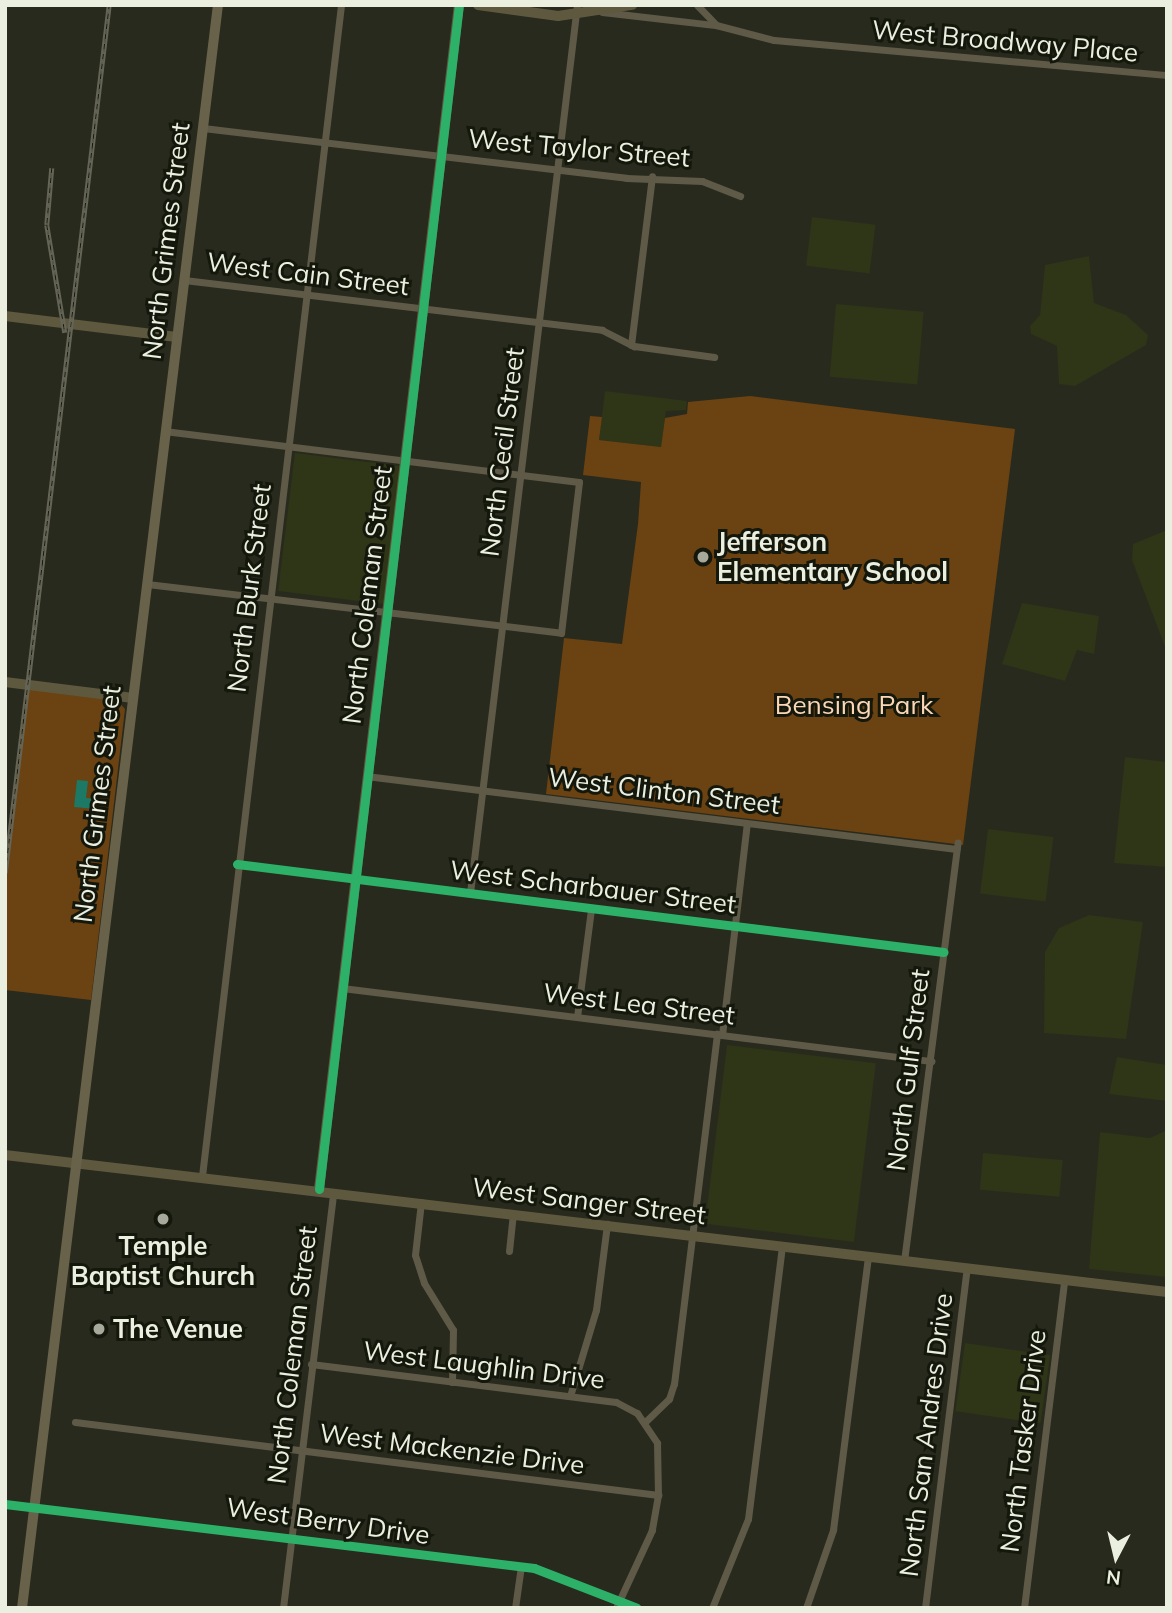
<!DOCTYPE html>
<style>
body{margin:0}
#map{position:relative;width:1172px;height:1613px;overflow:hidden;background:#282a1d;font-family:Mulish,sans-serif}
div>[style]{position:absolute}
.built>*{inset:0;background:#2f3517;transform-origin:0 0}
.green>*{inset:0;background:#6b4211}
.water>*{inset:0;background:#1c7966}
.street>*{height:7px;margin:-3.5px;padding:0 3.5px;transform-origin:3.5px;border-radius:3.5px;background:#5e5a47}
.secondary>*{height:10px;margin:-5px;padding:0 5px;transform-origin:5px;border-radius:5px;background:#5e583f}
.primary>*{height:10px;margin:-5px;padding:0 5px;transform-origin:5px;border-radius:5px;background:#69624a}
.rail>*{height:4.5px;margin-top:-2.25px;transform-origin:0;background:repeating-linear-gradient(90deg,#14170c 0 5px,#656557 0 10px);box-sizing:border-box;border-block:2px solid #656557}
.cycleway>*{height:9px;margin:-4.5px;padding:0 4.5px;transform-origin:4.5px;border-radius:4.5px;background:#2db169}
.dots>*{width:19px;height:19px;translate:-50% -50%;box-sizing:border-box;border:4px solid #14170c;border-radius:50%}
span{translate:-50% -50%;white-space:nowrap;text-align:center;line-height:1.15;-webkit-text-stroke:6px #14170c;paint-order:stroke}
.street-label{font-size:26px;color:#ebefdf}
.poi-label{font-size:26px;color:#ebefdf;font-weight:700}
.left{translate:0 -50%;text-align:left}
.park-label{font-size:26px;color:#fbd7b6}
.frame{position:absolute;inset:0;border:7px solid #ebefdf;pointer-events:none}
.north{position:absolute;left:1081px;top:1522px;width:70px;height:70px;-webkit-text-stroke:5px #14170c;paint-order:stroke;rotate:187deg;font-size:19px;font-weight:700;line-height:28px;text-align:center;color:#ebefdf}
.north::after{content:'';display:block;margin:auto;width:24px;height:32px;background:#ebefdf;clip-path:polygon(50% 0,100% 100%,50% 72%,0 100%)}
</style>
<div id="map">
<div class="built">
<div style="left:812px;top:217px;width:64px;height:49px;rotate:7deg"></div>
<div style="clip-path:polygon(1089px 256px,1094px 303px,1126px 315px,1148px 335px,1146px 345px,1075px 386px,1059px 384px,1057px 346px,1031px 334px,1030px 326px,1040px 315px,1045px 265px)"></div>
<div style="left:836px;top:304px;width:88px;height:73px;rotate:5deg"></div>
<div style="clip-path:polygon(605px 391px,687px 401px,686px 410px,666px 411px,661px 447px,599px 440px)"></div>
<div style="left:295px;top:453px;width:106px;height:139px;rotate:7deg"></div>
<div style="clip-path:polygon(1167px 530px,1167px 652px,1132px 560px,1133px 544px)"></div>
<div style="clip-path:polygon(1022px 603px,1099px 616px,1094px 654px,1077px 650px,1065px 681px,1002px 664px)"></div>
<div style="clip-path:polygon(1125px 757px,1167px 762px,1167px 867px,1114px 863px)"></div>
<div style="left:988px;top:829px;width:66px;height:65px;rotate:7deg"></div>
<div style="clip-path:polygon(1089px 915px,1143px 922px,1126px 1039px,1044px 1033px,1045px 952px,1059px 928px)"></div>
<div style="left:727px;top:1045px;width:150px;height:180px;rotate:7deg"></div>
<div style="clip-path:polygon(1117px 1057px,1167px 1065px,1167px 1101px,1109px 1094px)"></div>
<div style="clip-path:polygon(1167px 1130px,1167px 1277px,1089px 1269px,1100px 1132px,1150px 1138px)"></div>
<div style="left:983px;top:1153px;width:80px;height:37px;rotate:5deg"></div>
<div style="left:965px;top:1343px;width:86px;height:69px;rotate:8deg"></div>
</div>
<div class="green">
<div style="clip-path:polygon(750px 396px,1015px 429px,963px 845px,546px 794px,564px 638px,622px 644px,638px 524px,641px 482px,583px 475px,590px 416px,602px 417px,599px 440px,661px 447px,665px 418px,687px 414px,688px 402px)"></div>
<div style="clip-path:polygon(27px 689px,117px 700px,125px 709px,91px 1000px,5px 990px,5px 871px)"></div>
</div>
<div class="water">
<div style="clip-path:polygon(77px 780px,88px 781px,86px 798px,97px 799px,96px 809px,74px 807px)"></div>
</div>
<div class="street">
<div style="left:697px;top:5px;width:28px;rotate:46deg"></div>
<div style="left:716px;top:25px;width:60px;rotate:14.5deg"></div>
<div style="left:774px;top:40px;width:395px;rotate:5.1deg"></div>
<div style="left:602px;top:12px;width:114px;rotate:6.6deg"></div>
<div style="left:203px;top:128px;width:426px;rotate:6.7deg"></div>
<div style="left:626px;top:178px;width:76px;rotate:2.3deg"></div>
<div style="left:702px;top:181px;width:41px;rotate:21.5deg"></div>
<div style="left:184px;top:280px;width:421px;rotate:6.8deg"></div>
<div style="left:602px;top:330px;width:36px;rotate:27deg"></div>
<div style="left:634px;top:346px;width:81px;rotate:7.8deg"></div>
<div style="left:631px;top:345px;width:170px;rotate:-82.9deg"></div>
<div style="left:147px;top:584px;width:417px;rotate:6.7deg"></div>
<div style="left:561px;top:633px;width:152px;rotate:-83.2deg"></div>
<div style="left:579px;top:482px;width:416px;rotate:-173deg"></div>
<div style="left:366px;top:776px;width:595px;rotate:7.04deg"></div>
<div style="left:237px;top:864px;width:712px;rotate:7.1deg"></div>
<div style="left:470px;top:893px;width:894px;rotate:-83.13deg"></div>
<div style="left:342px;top:988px;width:594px;rotate:7.07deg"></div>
<div style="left:577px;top:1017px;width:109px;rotate:-82.6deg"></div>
<div style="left:722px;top:1035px;width:213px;rotate:-83.3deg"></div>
<div style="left:202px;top:1176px;width:1179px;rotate:-83.23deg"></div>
<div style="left:421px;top:1202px;width:53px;rotate:96.5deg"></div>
<div style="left:415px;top:1255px;width:29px;rotate:72deg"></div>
<div style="left:424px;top:1283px;width:55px;rotate:58.3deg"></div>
<div style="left:453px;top:1330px;width:52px;rotate:91.1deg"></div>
<div style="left:509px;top:1251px;width:38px;rotate:-84deg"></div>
<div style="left:904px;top:1261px;width:422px;rotate:-82.7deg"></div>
<div style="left:311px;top:1364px;width:307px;rotate:7.1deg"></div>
<div style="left:616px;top:1402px;width:24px;rotate:28deg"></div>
<div style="left:637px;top:1413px;width:36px;rotate:56deg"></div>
<div style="left:657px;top:1443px;width:52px;rotate:88.9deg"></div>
<div style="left:658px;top:1495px;width:36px;rotate:100deg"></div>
<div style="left:652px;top:1530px;width:86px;rotate:114.8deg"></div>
<div style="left:570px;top:1396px;width:90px;rotate:-73.2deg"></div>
<div style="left:596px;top:1310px;width:87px;rotate:-82.7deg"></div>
<div style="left:646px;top:1421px;width:32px;rotate:-44deg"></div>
<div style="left:669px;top:1399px;width:16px;rotate:-72deg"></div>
<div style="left:674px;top:1384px;width:353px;rotate:-83deg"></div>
<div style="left:75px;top:1422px;width:588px;rotate:7.14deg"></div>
<div style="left:5px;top:1504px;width:533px;rotate:6.9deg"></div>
<div style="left:534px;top:1568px;width:110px;rotate:21.2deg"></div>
<div style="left:283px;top:1608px;width:419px;rotate:-83.1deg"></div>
<div style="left:515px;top:1608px;width:42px;rotate:-81.9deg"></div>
<div style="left:712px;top:1608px;width:96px;rotate:-68deg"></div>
<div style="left:748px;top:1519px;width:275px;rotate:-82.9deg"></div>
<div style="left:806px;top:1608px;width:83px;rotate:-70.9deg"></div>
<div style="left:833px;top:1530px;width:276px;rotate:-82.7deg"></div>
<div style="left:925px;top:1608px;width:343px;rotate:-83deg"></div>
<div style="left:1024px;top:1608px;width:330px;rotate:-83deg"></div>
</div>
<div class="secondary">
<div style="left:478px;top:5px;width:81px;rotate:7.8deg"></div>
<div style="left:558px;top:16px;width:75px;rotate:-8.5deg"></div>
<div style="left:5px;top:316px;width:173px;rotate:7deg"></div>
<div style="left:5px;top:682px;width:129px;rotate:7.1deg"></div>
<div style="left:5px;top:1155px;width:1170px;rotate:6.72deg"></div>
<div style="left:319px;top:1189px;width:1192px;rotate:-83.26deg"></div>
</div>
<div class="primary">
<div style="left:22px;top:1608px;width:1615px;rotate:-83.03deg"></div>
</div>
<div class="rail">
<div style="left:52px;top:168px;width:57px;rotate:95deg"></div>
<div style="left:47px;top:225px;width:109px;rotate:80.5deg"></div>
<div style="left:5px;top:873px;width:874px;rotate:-83.17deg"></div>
</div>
<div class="cycleway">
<div style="left:237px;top:864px;width:712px;rotate:7.1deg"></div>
<div style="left:319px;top:1189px;width:1192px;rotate:-83.26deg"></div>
<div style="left:5px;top:1504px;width:533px;rotate:6.9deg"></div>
<div style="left:534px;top:1568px;width:110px;rotate:21.2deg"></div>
</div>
<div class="dots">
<div style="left:703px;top:557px;background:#a7aa9b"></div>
<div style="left:163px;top:1219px;background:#a7aa9b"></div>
<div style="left:99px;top:1329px;background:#a7aa9b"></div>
</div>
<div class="street-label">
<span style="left:1005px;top:41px;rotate:5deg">West Broadway Place</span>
<span style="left:579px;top:148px;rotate:5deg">West Taylor Street</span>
<span style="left:166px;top:241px;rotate:-83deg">North Grimes Street</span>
<span style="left:308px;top:274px;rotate:7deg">West Cain Street</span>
<span style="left:502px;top:452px;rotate:-83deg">North Cecil Street</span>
<span style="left:249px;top:588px;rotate:-83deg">North Burk Street</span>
<span style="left:367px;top:595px;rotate:-83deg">North Coleman Street</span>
<span style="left:664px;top:791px;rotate:7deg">West Clinton Street</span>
<span style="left:97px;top:804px;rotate:-83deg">North Grimes Street</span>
<span style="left:593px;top:887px;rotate:7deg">West Scharbauer Street</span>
<span style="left:639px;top:1004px;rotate:7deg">West Lea Street</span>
<span style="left:908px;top:1070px;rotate:-83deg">North Gulf Street</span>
<span style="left:589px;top:1201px;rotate:7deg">West Sanger Street</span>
<span style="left:292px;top:1355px;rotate:-83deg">North Coleman Street</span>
<span style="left:484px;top:1365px;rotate:7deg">West Laughlin Drive</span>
<span style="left:926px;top:1435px;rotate:-83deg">North San Andres Drive</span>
<span style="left:1023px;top:1441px;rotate:-83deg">North Tasker Drive</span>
<span style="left:452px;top:1449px;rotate:7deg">West Mackenzie Drive</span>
<span style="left:328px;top:1521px;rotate:8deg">West Berry Drive</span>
</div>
<div class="poi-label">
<span class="left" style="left:717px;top:557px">Jefferson<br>Elementary School</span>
<span style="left:163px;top:1261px">Temple<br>Baptist Church</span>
<span class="left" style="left:113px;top:1329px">The Venue</span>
</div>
<div class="park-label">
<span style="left:854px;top:705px">Bensing Park</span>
</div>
<div class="frame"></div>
<div class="north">N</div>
</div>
